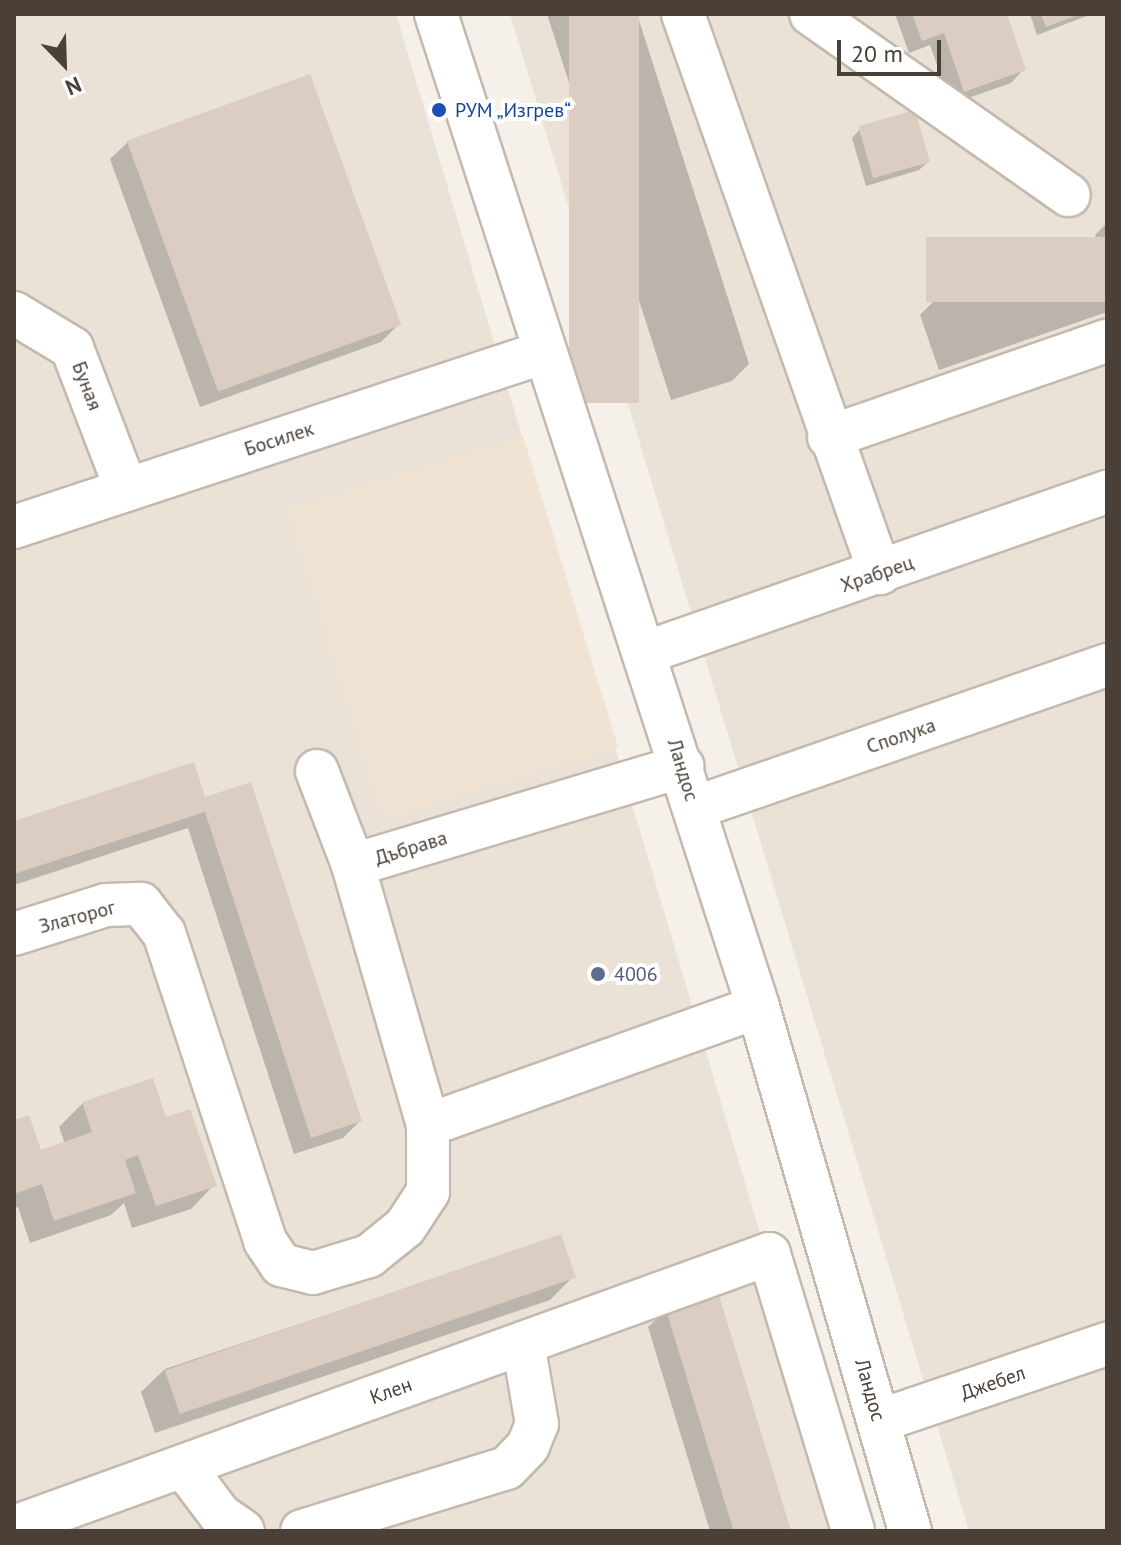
<!DOCTYPE html>
<meta charset="utf-8">
<style>
body{margin:0}
#map{position:relative;width:1121px;height:1545px;overflow:hidden;background:#f6f0ea;font-family:"PT Sans",sans-serif}
div>[style]{position:absolute}
.residential>*{inset:0;background:#eae1d7}
.education>*{inset:0;background:#f0e3d3;transform-origin:0 0}
.shadow>*{inset:0;background:#0003}
.building>*{inset:0;background:#dbcdc1;transform-origin:0 0}
.roads{filter:drop-shadow(2px 0 #c5b9ae) drop-shadow(-2px 0 #c5b9ae) drop-shadow(0 2px #c5b9ae) drop-shadow(0 -2px #c5b9ae)}
.minor>*{height:42px;margin:-21px;padding:0 21px;transform-origin:21px;border-radius:21px;background:#fff}
.dots>*{width:22px;height:22px;translate:-50% -50%;box-sizing:border-box;border:4px solid #fff;border-radius:50%}
span{translate:-50% -50%;white-space:nowrap;text-align:center;line-height:1.15;-webkit-text-stroke:8px #fff;paint-order:stroke}
.transit-label{font-size:20px;color:#164399}
.left{translate:0 -50%;text-align:left}
.street-label{font-size:20px;color:#4a4037}
.service-label{font-size:20px;color:#4e5e75}
.frame{position:absolute;inset:0;border:16px solid #4a4037;pointer-events:none}
.north{position:absolute;left:24px;top:24px;width:80px;height:80px;-webkit-text-stroke:6px #fff;paint-order:stroke;rotate:157deg;font-size:22px;font-weight:700;line-height:32px;text-align:center;color:#4a4037}
.north::after{content:'';display:block;margin:auto;width:28px;height:36px;background:#4a4037;clip-path:polygon(50% 0,100% 100%,50% 72%,0 100%)}
.scale{position:absolute;left:837px;top:40px;width:104px;height:36px;box-sizing:border-box;border:4px solid #4a4037;border-top:0;padding-left:10px;font-size:24px;line-height:28px;white-space:nowrap;color:#4a4037;-webkit-text-stroke:6px #fff;paint-order:stroke}
</style>
<div id="map">
<div class="residential">
<div style="clip-path:polygon(14px 14px,396px 14px,849px 1531px,14px 1531px)"></div>
<div style="clip-path:polygon(510px 14px,1107px 14px,1107px 1531px,969px 1531px)"></div>
</div>
<div class="education">
<div style="left:523px;top:436px;width:326px;height:247px;rotate:73deg"></div>
</div>
<div class="shadow">
<div style="clip-path:polygon(547px 14px,637px 14px,749px 364px,732px 381px,671px 400px)"></div>
<div style="clip-path:polygon(895px 14px,1004px 14px,1024px 69px,1011px 83px,951px 104px,930px 45px,909px 53px)"></div>
<div style="clip-path:polygon(1030px 14px,1092px 14px,1037px 35px)"></div>
<div style="clip-path:polygon(309px 77px,398px 325px,381px 342px,200px 407px,110px 159px,128px 142px)"></div>
<div style="clip-path:polygon(860px 129px,928px 162px,919px 170px,866px 186px,852px 138px)"></div>
<div style="clip-path:polygon(1107px 223px,1107px 312px,939px 370px,920px 315px,937px 298px,1098px 242px,1095px 235px)"></div>
<div style="clip-path:polygon(204px 800px,360px 1121px,343px 1138px,294px 1154px,188px 828px,14px 885px,14px 823px)"></div>
<div style="clip-path:polygon(83px 1103px,165px 1120px,214px 1185px,191px 1209px,132px 1228px,124px 1203px,111px 1215px,30px 1243px,18px 1207px,14px 1208px,14px 1122px,40px 1152px,65px 1144px,59px 1127px)"></div>
<div style="clip-path:polygon(560px 1237px,573px 1277px,550px 1300px,155px 1433px,141px 1392px,165px 1369px)"></div>
<div style="clip-path:polygon(666px 1310px,788px 1531px,710px 1531px,648px 1327px)"></div>
</div>
<div class="building">
<div style="left:569px;top:14px;width:70px;height:389px"></div>
<div style="clip-path:polygon(912px 14px,1007px 14px,1026px 70px,964px 92px,944px 33px,922px 41px)"></div>
<div style="clip-path:polygon(1041px 14px,1080px 14px,1046px 27px)"></div>
<div style="left:310px;top:74px;width:267px;height:195px;rotate:70deg"></div>
<div style="left:915px;top:110px;width:54px;height:59px;rotate:74deg"></div>
<div style="left:1107px;top:237px;width:65px;height:181px;rotate:90deg"></div>
<div style="clip-path:polygon(194px 762px,205px 797px,251px 782px,362px 1121px,311px 1138px,205px 812px,14px 874px,14px 821px)"></div>
<div style="clip-path:polygon(153px 1078px,166px 1117px,190px 1109px,217px 1186px,156px 1206px,138px 1155px,125px 1160px,136px 1193px,54px 1221px,42px 1184px,14px 1194px,14px 1120px,29px 1115px,41px 1150px,92px 1132px,82px 1102px)"></div>
<div style="left:561px;top:1234px;width:46px;height:419px;rotate:71deg"></div>
<div style="left:718px;top:1292px;width:250px;height:55px;rotate:73deg"></div>
</div>
<div class="roads">
<div class="minor">
<div style="left:436px;top:14px;width:1044px;rotate:72.03deg"></div>
<div style="left:758px;top:1007px;width:546px;rotate:73.82deg"></div>
<div style="left:683px;top:14px;width:593px;rotate:70.59deg"></div>
<div style="left:811px;top:14px;width:315px;rotate:35.1deg"></div>
<div style="left:14px;top:313px;width:68px;rotate:31.1deg"></div>
<div style="left:72px;top:348px;width:151px;rotate:69deg"></div>
<div style="left:829px;top:437px;width:294px;rotate:-19.1deg"></div>
<div style="left:14px;top:527px;width:559px;rotate:-18.24deg"></div>
<div style="left:647px;top:652px;width:487px;rotate:-19.2deg"></div>
<div style="left:317px;top:771px;width:101px;rotate:69deg"></div>
<div style="left:694px;top:808px;width:437px;rotate:-19.1deg"></div>
<div style="left:14px;top:934px;width:96px;rotate:-17.5deg"></div>
<div style="left:106px;top:905px;width:35px;rotate:-2deg"></div>
<div style="left:141px;top:904px;width:37px;rotate:52deg"></div>
<div style="left:164px;top:933px;width:324px;rotate:71.8deg"></div>
<div style="left:265px;top:1241px;width:29px;rotate:56deg"></div>
<div style="left:281px;top:1265px;width:33px;rotate:14deg"></div>
<div style="left:313px;top:1273px;width:59px;rotate:-16.9deg"></div>
<div style="left:369px;top:1256px;width:46px;rotate:-38.9deg"></div>
<div style="left:405px;top:1227px;width:42px;rotate:-56.7deg"></div>
<div style="left:428px;top:1192px;width:67px;rotate:-90deg"></div>
<div style="left:428px;top:1125px;width:350px;rotate:-19.7deg"></div>
<div style="left:428px;top:1125px;width:271px;rotate:-106.1deg"></div>
<div style="left:353px;top:865px;width:344px;rotate:-16.7deg"></div>
<div style="left:879px;top:1421px;width:241px;rotate:-18.7deg"></div>
<div style="left:183px;top:1466px;width:61px;rotate:52.9deg"></div>
<div style="left:220px;top:1515px;width:28px;rotate:35deg"></div>
<div style="left:14px;top:1527px;width:803px;rotate:-19.88deg"></div>
<div style="left:769px;top:1254px;width:289px;rotate:73.1deg"></div>
<div style="left:302px;top:1531px;width:214px;rotate:-17.1deg"></div>
<div style="left:507px;top:1468px;width:30px;rotate:-46deg"></div>
<div style="left:528px;top:1446px;width:24px;rotate:-68deg"></div>
<div style="left:537px;top:1424px;width:82px;rotate:-99.8deg"></div>
</div>
</div>
<div class="dots">
<div style="left:439px;top:110px;background:#1a4fb4"></div>
<div style="left:598px;top:974px;background:#5c6f8a"></div>
</div>
<div class="transit-label">
<span class="left" style="left:455px;top:110px">РУМ „Изгрев“</span>
</div>
<div class="street-label">
<span style="left:87px;top:386px;rotate:69deg">Буная</span>
<span style="left:279px;top:439px;rotate:-18deg">Босилек</span>
<span style="left:877px;top:574px;rotate:-19deg">Храбрец</span>
<span style="left:901px;top:736px;rotate:-19deg">Сполука</span>
<span style="left:683px;top:770px;rotate:73deg">Ландос</span>
<span style="left:411px;top:848px;rotate:-17deg">Дъбрава</span>
<span style="left:77px;top:917px;rotate:-15deg">Златорог</span>
<span style="left:993px;top:1383px;rotate:-19deg">Джебел</span>
<span style="left:870px;top:1390px;rotate:74deg">Ландос</span>
<span style="left:391px;top:1391px;rotate:-20deg">Клен</span>
</div>
<div class="service-label">
<span class="left" style="left:614px;top:974px">4006</span>
</div>
<div class="frame"></div>
<div class="north">N</div>
<div class="scale">20 m</div>
</div>
